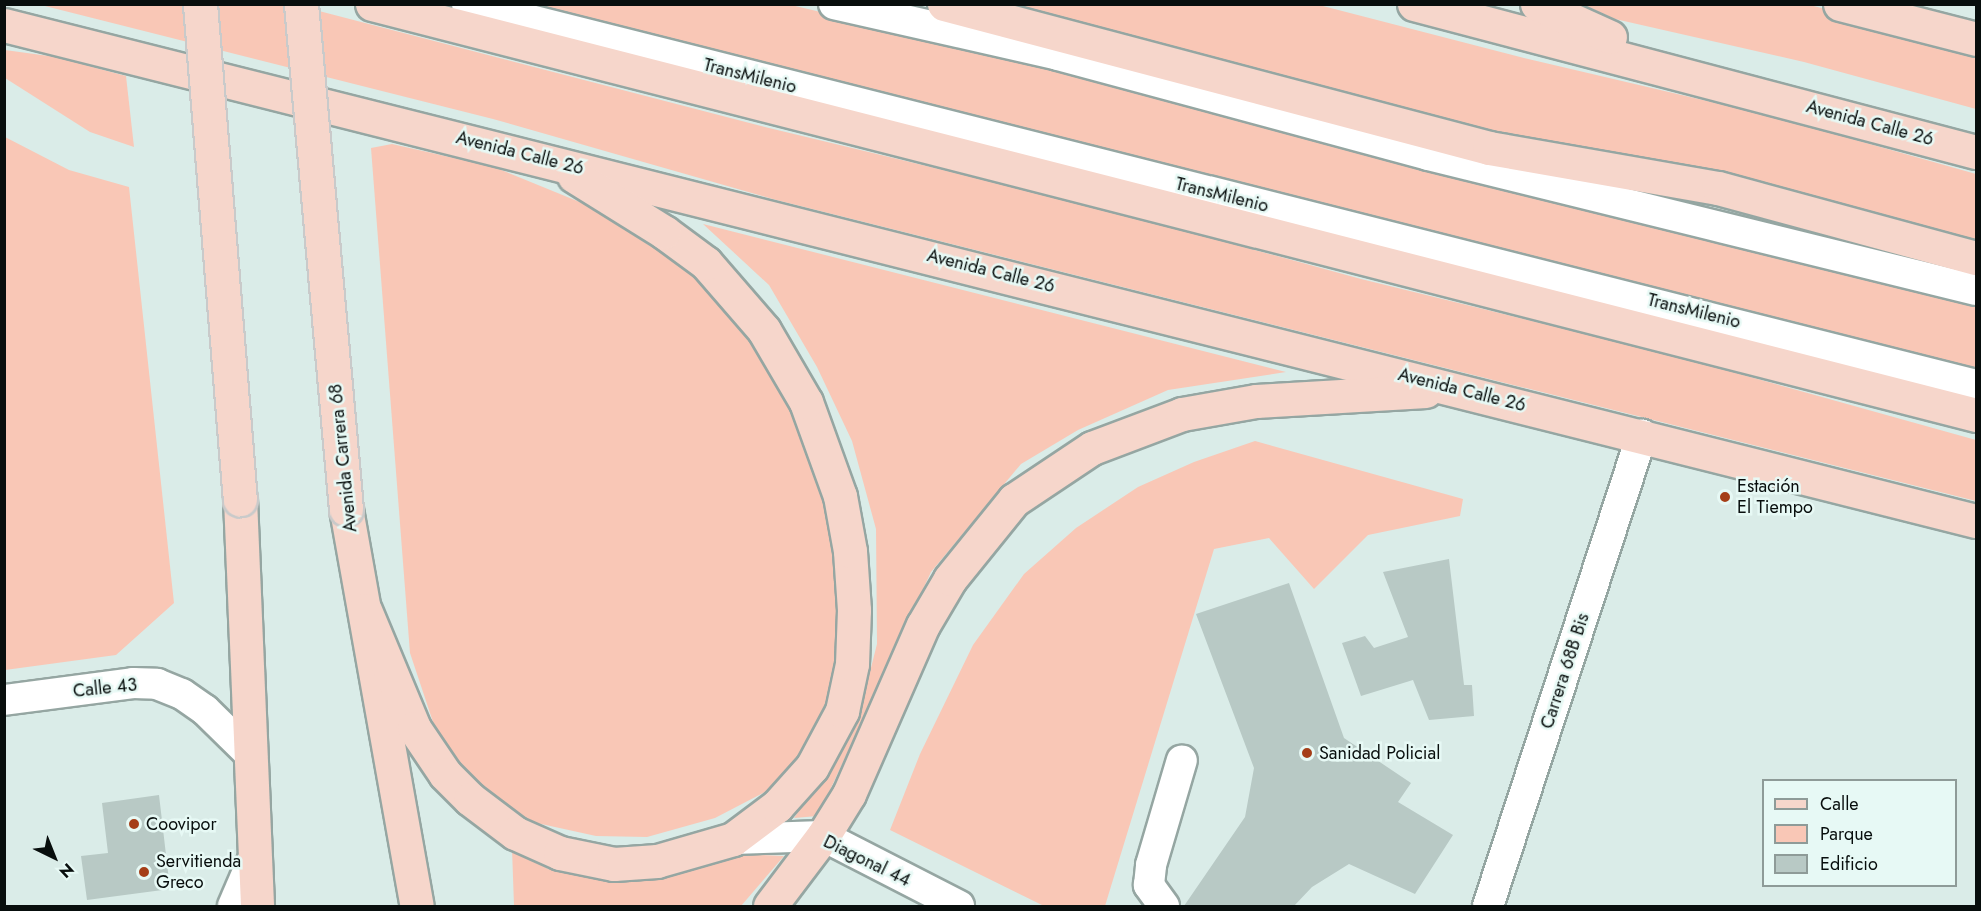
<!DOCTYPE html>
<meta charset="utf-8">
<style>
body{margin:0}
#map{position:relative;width:1981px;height:911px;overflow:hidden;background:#daece8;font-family:Jost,sans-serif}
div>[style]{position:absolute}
.green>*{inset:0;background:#f9c7b6}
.building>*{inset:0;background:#b8c9c5}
.roads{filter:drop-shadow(2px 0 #95a6a2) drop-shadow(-2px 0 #95a6a2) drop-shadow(0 2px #95a6a2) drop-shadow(0 -2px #95a6a2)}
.minor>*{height:30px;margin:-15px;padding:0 15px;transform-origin:15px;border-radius:15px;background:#fff}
.major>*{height:33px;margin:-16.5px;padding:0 16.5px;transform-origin:16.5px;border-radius:16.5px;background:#f6d6cb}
.bridges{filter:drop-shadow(2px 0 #c9caca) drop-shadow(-2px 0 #c9caca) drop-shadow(0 2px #c9caca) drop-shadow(0 -2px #c9caca)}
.major-bridge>*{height:33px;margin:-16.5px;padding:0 16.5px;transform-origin:16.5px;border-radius:16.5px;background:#f6d6cb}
.dots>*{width:16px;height:16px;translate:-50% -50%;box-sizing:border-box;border:3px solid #e7f9f5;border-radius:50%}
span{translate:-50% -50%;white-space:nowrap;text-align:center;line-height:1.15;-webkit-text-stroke:5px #e7f9f5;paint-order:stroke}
.street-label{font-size:18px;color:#080e0d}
.poi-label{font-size:18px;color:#080e0d}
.left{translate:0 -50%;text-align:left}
.frame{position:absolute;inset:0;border:6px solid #080e0d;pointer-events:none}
.legend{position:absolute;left:1762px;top:779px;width:195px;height:108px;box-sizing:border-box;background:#e7f9f5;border:2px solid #8e9b98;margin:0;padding:8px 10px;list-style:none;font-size:18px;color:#080e0d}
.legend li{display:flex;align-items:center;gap:12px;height:30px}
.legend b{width:30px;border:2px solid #8e9b98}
.north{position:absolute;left:24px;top:827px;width:60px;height:60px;-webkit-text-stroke:4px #e7f9f5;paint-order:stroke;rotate:137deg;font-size:16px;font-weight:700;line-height:24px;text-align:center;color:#080e0d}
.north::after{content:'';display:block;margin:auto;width:21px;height:27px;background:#080e0d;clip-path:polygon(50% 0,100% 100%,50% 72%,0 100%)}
</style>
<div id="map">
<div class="green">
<div style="clip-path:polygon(1806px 4px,1976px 48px,1976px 109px,1804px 62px,1615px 19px,1584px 5px)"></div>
<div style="clip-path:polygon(41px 5px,296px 5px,769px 128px,1109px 210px,1361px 279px,1686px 359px,1976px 440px,1976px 501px,776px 200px,493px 119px)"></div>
<div style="clip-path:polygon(505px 5px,791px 5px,1033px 62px,1976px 304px,1976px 370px)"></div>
<div style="clip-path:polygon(997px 5px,1319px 5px,1524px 58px,1771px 116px,1976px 174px,1976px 243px,1739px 178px,1469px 126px)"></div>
<div style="clip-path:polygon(5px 50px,56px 57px,126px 76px,134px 147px,90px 132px,5px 78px)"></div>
<div style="clip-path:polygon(5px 137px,69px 170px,129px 187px,174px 603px,116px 655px,5px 670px)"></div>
<div style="clip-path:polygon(392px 144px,494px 167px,587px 205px,695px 275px,747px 320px,800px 422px,835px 541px,844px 624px,833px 692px,815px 739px,767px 791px,715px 818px,647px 837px,596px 836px,523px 820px,482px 792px,442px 749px,410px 653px,371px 148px)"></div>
<div style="clip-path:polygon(703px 224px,1286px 372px,1168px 390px,1078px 430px,1021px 464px,931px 572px,818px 816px,794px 818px,856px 727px,877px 644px,876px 529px,852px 441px,817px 367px,769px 285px)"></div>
<div style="clip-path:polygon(1255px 441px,1463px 499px,1460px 516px,1368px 535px,1314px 589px,1269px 538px,1214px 549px,1105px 906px,1044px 906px,890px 830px,920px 754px,973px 645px,1024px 574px,1076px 528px,1138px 487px,1194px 462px)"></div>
<div style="clip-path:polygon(512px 849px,548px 869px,589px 878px,661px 874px,734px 854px,784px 856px,741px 906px,514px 906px)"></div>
</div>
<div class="building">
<div style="clip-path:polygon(1449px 559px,1464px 685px,1472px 685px,1474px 716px,1429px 720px,1413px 680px,1361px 696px,1342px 643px,1365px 636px,1374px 648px,1408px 637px,1383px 572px)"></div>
<div style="clip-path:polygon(1289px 583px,1344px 738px,1411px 783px,1398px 802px,1453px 835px,1415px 894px,1349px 864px,1312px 887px,1294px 906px,1184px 906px,1245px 817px,1254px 768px,1196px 614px)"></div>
<div style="clip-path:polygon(159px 795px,170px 889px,87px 900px,81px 856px,108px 853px,102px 803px)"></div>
</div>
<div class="roads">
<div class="minor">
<div style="left:467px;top:4px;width:1556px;rotate:14.17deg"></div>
<div style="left:834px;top:4px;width:230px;rotate:12.8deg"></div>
<div style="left:1058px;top:55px;width:383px;rotate:15.1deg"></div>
<div style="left:1428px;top:155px;width:564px;rotate:13.84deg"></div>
<div style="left:4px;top:700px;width:130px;rotate:-7.5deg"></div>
<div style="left:133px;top:683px;width:24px;rotate:2deg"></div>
<div style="left:157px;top:684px;width:27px;rotate:22deg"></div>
<div style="left:182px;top:694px;width:28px;rotate:35deg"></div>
<div style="left:205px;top:710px;width:66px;rotate:44.4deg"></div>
<div style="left:733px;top:839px;width:90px;rotate:-1.9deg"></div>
<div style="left:823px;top:836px;width:153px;rotate:27.2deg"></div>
<div style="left:233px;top:906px;width:56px;rotate:-66.7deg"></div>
<div style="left:1164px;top:906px;width:26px;rotate:-126deg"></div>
<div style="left:1149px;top:885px;width:20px;rotate:-84deg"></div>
<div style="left:1151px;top:865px;width:109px;rotate:-73.6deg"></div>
<div style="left:1488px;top:906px;width:496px;rotate:-71.9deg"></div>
</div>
<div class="major">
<div style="left:372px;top:4px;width:1656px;rotate:14.37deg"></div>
<div style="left:944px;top:4px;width:564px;rotate:14.8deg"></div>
<div style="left:1489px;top:148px;width:232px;rotate:9.9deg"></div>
<div style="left:1718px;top:188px;width:267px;rotate:15.2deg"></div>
<div style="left:1414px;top:4px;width:581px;rotate:14.75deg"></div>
<div style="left:1537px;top:4px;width:80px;rotate:24.3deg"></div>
<div style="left:1840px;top:4px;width:140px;rotate:14.4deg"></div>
<div style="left:4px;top:25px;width:2033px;rotate:14.12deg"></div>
<div style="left:240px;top:499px;width:407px;rotate:87.6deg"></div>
<div style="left:346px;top:509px;width:403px;rotate:79.9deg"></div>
<div style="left:365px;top:610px;width:128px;rotate:67.4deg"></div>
<div style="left:414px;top:728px;width:55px;rotate:56deg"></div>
<div style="left:445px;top:774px;width:35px;rotate:45deg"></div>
<div style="left:470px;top:799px;width:56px;rotate:37.1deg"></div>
<div style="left:515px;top:833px;width:49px;rotate:24deg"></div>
<div style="left:560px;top:853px;width:55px;rotate:11.5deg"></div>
<div style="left:614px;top:864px;width:43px;rotate:-4deg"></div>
<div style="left:657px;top:861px;width:79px;rotate:-16.1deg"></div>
<div style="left:733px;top:839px;width:55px;rotate:-36.9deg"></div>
<div style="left:777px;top:806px;width:52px;rotate:-48.1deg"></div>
<div style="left:812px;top:767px;width:64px;rotate:-61.8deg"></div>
<div style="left:842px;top:711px;width:48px;rotate:-78deg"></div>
<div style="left:852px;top:664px;width:54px;rotate:-87.9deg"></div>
<div style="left:854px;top:610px;width:59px;rotate:-93.9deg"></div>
<div style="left:850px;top:551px;width:56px;rotate:-100.3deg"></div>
<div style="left:840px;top:496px;width:100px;rotate:-109.9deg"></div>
<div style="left:806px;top:402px;width:83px;rotate:-120.3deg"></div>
<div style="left:764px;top:330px;width:89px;rotate:-130.9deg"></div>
<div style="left:706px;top:263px;width:52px;rotate:-143.6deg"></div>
<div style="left:664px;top:232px;width:106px;rotate:-148.1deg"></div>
<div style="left:770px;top:906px;width:88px;rotate:-52.9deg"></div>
<div style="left:823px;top:836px;width:49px;rotate:-58.2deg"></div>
<div style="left:849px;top:794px;width:184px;rotate:-66.4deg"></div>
<div style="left:923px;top:625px;width:53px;rotate:-59.6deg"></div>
<div style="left:950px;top:579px;width:102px;rotate:-51deg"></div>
<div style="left:1014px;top:500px;width:94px;rotate:-33.7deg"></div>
<div style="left:1092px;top:448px;width:96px;rotate:-20.7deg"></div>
<div style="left:1182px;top:414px;width:75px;rotate:-10deg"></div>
<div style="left:1256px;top:401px;width:170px;rotate:-3.4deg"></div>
</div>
</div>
<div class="bridges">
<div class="major-bridge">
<div style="left:200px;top:4px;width:497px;rotate:85.4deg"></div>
<div style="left:301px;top:4px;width:507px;rotate:84.91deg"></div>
</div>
</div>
<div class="dots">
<div style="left:1725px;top:497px;background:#a53e18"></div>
<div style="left:1307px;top:753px;background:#a53e18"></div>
<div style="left:134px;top:824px;background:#a53e18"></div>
<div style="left:144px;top:872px;background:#a53e18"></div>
</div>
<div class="street-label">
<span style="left:750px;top:76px;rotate:14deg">TransMilenio</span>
<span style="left:1870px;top:123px;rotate:15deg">Avenida Calle 26</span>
<span style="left:520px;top:153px;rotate:14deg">Avenida Calle 26</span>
<span style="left:1222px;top:195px;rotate:14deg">TransMilenio</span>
<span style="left:991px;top:271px;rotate:14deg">Avenida Calle 26</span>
<span style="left:1694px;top:311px;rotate:14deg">TransMilenio</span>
<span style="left:1462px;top:390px;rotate:14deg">Avenida Calle 26</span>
<span style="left:343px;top:458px;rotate:-96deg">Avenida Carrera 68</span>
<span style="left:1565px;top:671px;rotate:-72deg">Carrera 68B Bis</span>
<span style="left:105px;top:688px;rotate:-6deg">Calle 43</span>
<span style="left:867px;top:861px;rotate:26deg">Diagonal 44</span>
</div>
<div class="poi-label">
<span class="left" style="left:1737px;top:497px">Estación<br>El Tiempo</span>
<span class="left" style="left:1319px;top:753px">Sanidad Policial</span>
<span class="left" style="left:146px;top:824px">Coovipor</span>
<span class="left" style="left:156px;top:872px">Servitienda<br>Greco</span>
</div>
<div class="frame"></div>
<ul class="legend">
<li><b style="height:8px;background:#f6d6cb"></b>Calle</li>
<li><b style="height:16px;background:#f9c7b6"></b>Parque</li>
<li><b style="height:16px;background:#b8c9c5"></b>Edificio</li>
</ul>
<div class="north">N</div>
</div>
